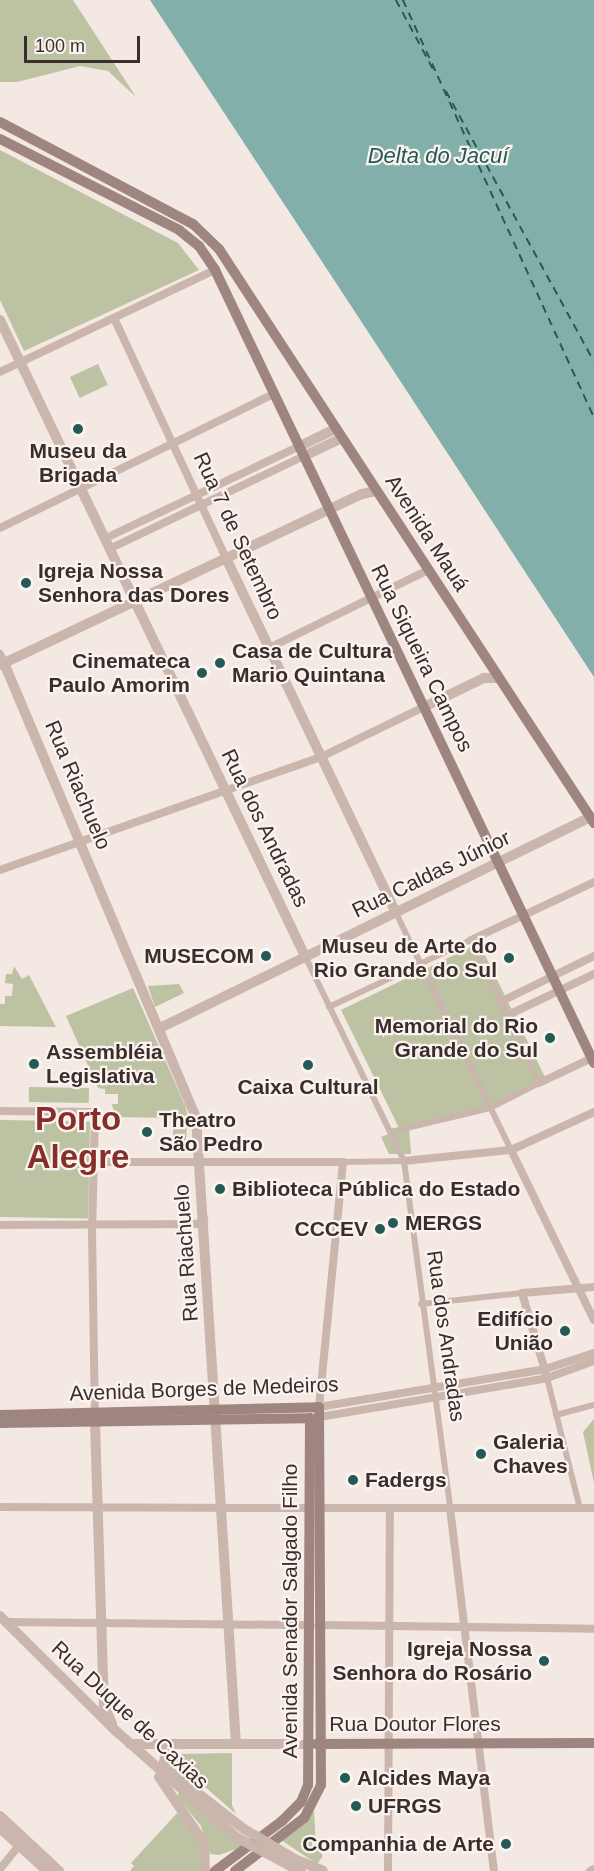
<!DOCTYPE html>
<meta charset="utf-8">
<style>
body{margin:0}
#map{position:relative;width:594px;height:1871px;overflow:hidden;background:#f3e8e2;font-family:Helvetica,sans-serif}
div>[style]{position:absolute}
.green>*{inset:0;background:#bcc2a2;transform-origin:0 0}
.water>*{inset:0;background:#82afaa}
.ferry>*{height:1.5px;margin-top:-0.75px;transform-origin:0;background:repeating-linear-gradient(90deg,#235a55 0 8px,transparent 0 14px)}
.pedestrian>*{height:6px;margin:-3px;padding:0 3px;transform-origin:3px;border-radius:3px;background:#cbb6ae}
.minor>*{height:8px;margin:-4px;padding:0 4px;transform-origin:4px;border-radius:4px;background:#cbb6ae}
.tertiary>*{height:10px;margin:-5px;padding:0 5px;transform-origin:5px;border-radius:5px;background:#cbb6ae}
.secondary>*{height:10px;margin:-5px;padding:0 5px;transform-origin:5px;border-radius:5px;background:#9f857f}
.tertiary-bridge>*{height:10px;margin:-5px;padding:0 5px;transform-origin:5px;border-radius:5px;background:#cbb6ae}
.dots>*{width:16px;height:16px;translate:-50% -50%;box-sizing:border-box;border:3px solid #faf3ef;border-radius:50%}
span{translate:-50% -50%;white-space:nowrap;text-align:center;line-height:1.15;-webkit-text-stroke:4.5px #faf3ef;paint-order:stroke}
.poi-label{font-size:21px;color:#3a2e2c;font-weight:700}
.left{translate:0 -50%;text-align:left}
.right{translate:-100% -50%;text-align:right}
.street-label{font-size:21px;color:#3a2e2c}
.water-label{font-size:22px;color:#235a55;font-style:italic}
.town-label{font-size:33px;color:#862f28;font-weight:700}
.scale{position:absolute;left:24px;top:36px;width:116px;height:27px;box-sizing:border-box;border:3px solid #3a2e2c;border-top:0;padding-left:8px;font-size:18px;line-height:21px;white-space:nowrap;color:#3a2e2c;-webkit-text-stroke:4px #faf3ef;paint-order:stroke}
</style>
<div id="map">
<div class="green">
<div style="clip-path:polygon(0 0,73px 0,136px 97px,108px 71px,80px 66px,17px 82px,0 82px)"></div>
<div style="clip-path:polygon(0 150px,178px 243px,199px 270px,24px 351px,0 300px)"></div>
<div style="left:98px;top:364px;width:23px;height:31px;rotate:65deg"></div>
<div style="clip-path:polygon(479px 943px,545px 1077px,469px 1116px,409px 1128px,411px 1154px,389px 1154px,381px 1137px,400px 1130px,341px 1010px)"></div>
<div style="clip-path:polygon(14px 966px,22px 979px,29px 975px,56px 1027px,0 1026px,0 1004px,5px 1004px,5px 996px,12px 996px,13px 984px,5px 983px,6px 974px,12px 974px)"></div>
<div style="clip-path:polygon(179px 984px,184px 993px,155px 1007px,148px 986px)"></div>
<div style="clip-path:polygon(133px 988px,185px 1105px,188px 1117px,185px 1148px,173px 1148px,173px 1118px,115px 1117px,112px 1104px,118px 1104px,118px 1094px,105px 1094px,105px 1089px,98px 1088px,66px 1016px)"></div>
<div style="left:29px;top:1087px;width:60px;height:15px;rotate:1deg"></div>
<div style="left:0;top:1120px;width:90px;height:97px;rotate:1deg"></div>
<div style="clip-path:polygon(594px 1419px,594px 1483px,583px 1432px)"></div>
<div style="clip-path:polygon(232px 1753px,232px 1805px,236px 1814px,171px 1757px,177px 1754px)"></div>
<div style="clip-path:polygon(180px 1792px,245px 1846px,219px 1855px,210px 1854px,201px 1826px,177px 1796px)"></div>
<div style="clip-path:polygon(179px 1811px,202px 1846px,202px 1871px,130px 1871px,134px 1866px,131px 1863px)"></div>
<div style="clip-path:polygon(314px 1811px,316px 1846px,323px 1856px,317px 1864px,281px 1840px)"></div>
</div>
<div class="water">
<div style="clip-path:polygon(150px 0,594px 0,594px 677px,340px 289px)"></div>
</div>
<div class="ferry">
<div style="left:396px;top:0;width:78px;rotate:61.8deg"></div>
<div style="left:403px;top:0;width:460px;rotate:65.4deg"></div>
<div style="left:446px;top:91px;width:308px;rotate:61.3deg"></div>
</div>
<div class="pedestrian">
<div style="left:396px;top:913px;width:263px;rotate:64.1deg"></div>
<div style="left:306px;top:958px;width:225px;rotate:64.2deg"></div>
<div style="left:404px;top:1161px;width:350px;rotate:82.4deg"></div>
<div style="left:329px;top:1007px;width:157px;rotate:-25.3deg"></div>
<div style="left:471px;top:940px;width:158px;rotate:64.6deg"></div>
<div style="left:539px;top:1083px;width:55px;rotate:153deg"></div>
<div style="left:490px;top:1108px;width:103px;rotate:166.5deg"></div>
<div style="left:343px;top:1162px;width:61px;rotate:-0.9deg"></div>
<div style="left:421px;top:1304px;width:102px;rotate:-6.2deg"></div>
<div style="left:547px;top:1378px;width:134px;rotate:75.8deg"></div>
<div style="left:556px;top:1415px;width:39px;rotate:-15deg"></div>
</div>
<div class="minor">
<div style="left:114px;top:318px;width:265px;rotate:65deg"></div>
<div style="left:0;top:372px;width:238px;rotate:-25.4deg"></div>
<div style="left:0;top:528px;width:306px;rotate:-26.1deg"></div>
<div style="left:104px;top:539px;width:217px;rotate:-25.4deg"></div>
<div style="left:109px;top:549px;width:216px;rotate:-25.5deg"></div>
<div style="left:269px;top:648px;width:177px;rotate:-26.1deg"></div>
<div style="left:0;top:654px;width:10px;rotate:66deg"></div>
<div style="left:0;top:870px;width:340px;rotate:-19.4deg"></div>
<div style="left:321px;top:757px;width:114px;rotate:-25.9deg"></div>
<div style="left:471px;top:940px;width:136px;rotate:-25.2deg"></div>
<div style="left:500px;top:1002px;width:105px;rotate:-26.1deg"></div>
<div style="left:506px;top:1016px;width:98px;rotate:-25.5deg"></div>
<div style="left:539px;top:1083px;width:59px;rotate:-25.3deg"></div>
<div style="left:0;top:1111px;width:95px;rotate:0.6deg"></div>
<div style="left:95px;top:1112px;width:119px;rotate:91.4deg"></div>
<div style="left:92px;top:1231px;width:183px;rotate:89.1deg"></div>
<div style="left:511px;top:1150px;width:189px;rotate:64deg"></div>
<div style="left:404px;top:1161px;width:108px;rotate:-5.9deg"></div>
<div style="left:511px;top:1150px;width:91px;rotate:-24.6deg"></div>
<div style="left:95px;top:1162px;width:248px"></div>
<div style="left:343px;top:1162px;width:246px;rotate:95.6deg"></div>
<div style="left:319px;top:1407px;width:229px;rotate:-9.5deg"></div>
<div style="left:545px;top:1369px;width:52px;rotate:-18.1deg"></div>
<div style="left:0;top:1225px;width:197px;rotate:-0.3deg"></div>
<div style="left:197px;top:1224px;width:9px;rotate:-36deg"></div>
<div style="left:546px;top:1374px;width:84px;rotate:-106.5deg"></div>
<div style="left:522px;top:1293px;width:72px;rotate:-4.8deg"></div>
<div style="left:320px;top:1417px;width:230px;rotate:-9.7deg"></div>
<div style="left:547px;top:1378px;width:50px;rotate:-19.9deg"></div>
<div style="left:0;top:1507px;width:310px;rotate:0.2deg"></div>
<div style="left:321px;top:1508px;width:273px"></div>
<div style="left:450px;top:1508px;width:366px;rotate:83.1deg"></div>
<div style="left:5px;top:1622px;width:306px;rotate:0.6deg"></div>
<div style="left:322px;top:1625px;width:272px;rotate:0.8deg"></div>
<div style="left:0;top:1869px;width:35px;rotate:-51deg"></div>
<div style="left:388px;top:1871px;width:362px;rotate:-89.7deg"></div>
<div style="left:590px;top:1871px;width:4px;rotate:-27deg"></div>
</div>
<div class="tertiary">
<div style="left:0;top:320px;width:708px;rotate:64.38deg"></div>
<div style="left:300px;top:446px;width:39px;rotate:-26deg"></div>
<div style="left:304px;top:456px;width:42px;rotate:-25.3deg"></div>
<div style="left:226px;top:558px;width:394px;rotate:64.4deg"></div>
<div style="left:4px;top:663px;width:493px;rotate:67.1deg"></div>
<div style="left:196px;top:1117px;width:628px;rotate:86.35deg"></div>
<div style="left:0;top:665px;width:400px;rotate:-25.3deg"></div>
<div style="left:362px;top:494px;width:14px;rotate:-12deg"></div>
<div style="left:424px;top:707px;width:67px;rotate:-25.8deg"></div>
<div style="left:484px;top:678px;width:14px"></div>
<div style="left:160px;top:1028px;width:479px;rotate:-26.1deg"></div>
<div style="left:95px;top:1423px;width:282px;rotate:88.2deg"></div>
<div style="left:104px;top:1705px;width:21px;rotate:67deg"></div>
<div style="left:0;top:1616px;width:163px;rotate:44.8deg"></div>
<div style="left:116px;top:1731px;width:162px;rotate:41.3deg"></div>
<div style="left:130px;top:1744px;width:180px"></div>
<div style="left:174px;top:1745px;width:8px;rotate:150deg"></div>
<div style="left:167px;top:1749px;width:13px;rotate:103deg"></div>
<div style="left:164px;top:1762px;width:9px;rotate:63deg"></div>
<div style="left:168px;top:1770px;width:96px;rotate:37.8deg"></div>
<div style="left:159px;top:1777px;width:80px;rotate:55.7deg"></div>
<div style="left:204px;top:1843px;width:28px;rotate:88deg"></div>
<div style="left:0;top:1816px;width:81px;rotate:43deg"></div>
<div style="left:0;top:1828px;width:64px;rotate:42.5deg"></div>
<div style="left:295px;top:1859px;width:30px;rotate:23deg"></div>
<div style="left:290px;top:1866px;width:12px;rotate:24deg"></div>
</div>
<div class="secondary">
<div style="left:0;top:122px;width:218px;rotate:27.9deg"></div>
<div style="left:193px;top:224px;width:36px;rotate:44deg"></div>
<div style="left:219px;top:249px;width:686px;rotate:56.84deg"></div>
<div style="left:0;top:139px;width:201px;rotate:26.9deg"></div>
<div style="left:179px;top:230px;width:26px;rotate:39deg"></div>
<div style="left:199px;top:246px;width:29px;rotate:56deg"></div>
<div style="left:215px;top:270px;width:879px;rotate:64.46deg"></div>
<div style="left:0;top:1415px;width:319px;rotate:-1.4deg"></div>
<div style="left:319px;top:1407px;width:378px;rotate:89.7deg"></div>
<div style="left:321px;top:1785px;width:37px;rotate:117deg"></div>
<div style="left:304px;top:1818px;width:87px;rotate:142.5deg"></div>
<div style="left:0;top:1423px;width:310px;rotate:-0.9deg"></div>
<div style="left:310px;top:1418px;width:367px;rotate:90.3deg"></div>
<div style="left:308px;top:1785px;width:18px;rotate:112deg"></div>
<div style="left:301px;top:1802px;width:27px;rotate:135deg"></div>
<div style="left:282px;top:1821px;width:84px;rotate:143.3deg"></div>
<div style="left:316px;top:1744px;width:278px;rotate:-0.2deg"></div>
</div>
<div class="tertiary-bridge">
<div style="left:244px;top:1829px;width:59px;rotate:30.5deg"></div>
<div style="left:238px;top:1838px;width:59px;rotate:28.3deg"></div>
</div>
<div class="dots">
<div style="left:78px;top:429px;background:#235a55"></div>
<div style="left:26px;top:583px;background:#235a55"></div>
<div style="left:220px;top:663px;background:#235a55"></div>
<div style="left:202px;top:673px;background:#235a55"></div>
<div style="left:266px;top:956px;background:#235a55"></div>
<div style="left:509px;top:958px;background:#235a55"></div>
<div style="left:550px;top:1038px;background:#235a55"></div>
<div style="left:34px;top:1064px;background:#235a55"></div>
<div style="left:308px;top:1065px;background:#235a55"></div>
<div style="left:147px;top:1132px;background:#235a55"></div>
<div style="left:220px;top:1189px;background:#235a55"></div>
<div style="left:393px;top:1223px;background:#235a55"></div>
<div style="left:380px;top:1229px;background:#235a55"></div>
<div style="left:565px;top:1331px;background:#235a55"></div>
<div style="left:481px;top:1454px;background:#235a55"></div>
<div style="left:353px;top:1480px;background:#235a55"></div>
<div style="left:544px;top:1661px;background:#235a55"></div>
<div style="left:345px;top:1778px;background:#235a55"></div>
<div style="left:356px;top:1806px;background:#235a55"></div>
<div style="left:506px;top:1844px;background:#235a55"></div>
</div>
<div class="poi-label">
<span style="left:78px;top:463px">Museu da<br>Brigada</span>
<span class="left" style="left:38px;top:583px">Igreja Nossa<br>Senhora das Dores</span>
<span class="left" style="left:232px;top:663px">Casa de Cultura<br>Mario Quintana</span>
<span class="right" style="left:190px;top:673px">Cinemateca<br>Paulo Amorim</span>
<span class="right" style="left:497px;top:958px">Museu de Arte do<br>Rio Grande do Sul</span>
<span class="right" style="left:254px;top:956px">MUSECOM</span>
<span class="right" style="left:538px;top:1038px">Memorial do Rio<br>Grande do Sul</span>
<span class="left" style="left:46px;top:1064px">Assembléia<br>Legislativa</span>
<span style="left:308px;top:1087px">Caixa Cultural</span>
<span class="left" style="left:159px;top:1132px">Theatro<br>São Pedro</span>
<span class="left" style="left:232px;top:1189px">Biblioteca Pública do Estado</span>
<span class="left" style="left:405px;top:1223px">MERGS</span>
<span class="right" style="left:368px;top:1229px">CCCEV</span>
<span class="right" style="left:553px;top:1331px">Edifício<br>União</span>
<span class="left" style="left:493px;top:1454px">Galeria<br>Chaves</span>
<span class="left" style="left:365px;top:1480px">Fadergs</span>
<span class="right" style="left:532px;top:1661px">Igreja Nossa<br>Senhora do Rosário</span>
<span class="left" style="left:357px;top:1778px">Alcides Maya</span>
<span class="left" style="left:368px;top:1806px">UFRGS</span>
<span class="right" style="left:494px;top:1844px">Companhia de Arte</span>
</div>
<div class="street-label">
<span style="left:427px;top:533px;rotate:57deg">Avenida Mauá</span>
<span style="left:238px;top:536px;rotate:65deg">Rua 7 de Setembro</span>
<span style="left:422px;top:658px;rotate:64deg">Rua Siqueira Campos</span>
<span style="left:78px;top:785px;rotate:67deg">Rua Riachuelo</span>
<span style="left:265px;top:828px;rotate:64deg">Rua dos Andradas</span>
<span style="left:431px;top:874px;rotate:-26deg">Rua Caldas Júnior</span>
<span style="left:186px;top:1253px;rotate:-94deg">Rua Riachuelo</span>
<span style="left:446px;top:1336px;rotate:82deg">Rua dos Andradas</span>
<span style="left:204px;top:1389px;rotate:-2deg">Avenida Borges de Medeiros</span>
<span style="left:290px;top:1611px;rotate:-90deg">Avenida Senador Salgado Filho</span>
<span style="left:130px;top:1715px;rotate:43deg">Rua Duque de Caxias</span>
<span style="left:415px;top:1724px">Rua Doutor Flores</span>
</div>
<div class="water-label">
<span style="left:438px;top:156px">Delta do Jacuí</span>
</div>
<div class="town-label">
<span style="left:78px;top:1138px">Porto<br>Alegre</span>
</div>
<div class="scale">100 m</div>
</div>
